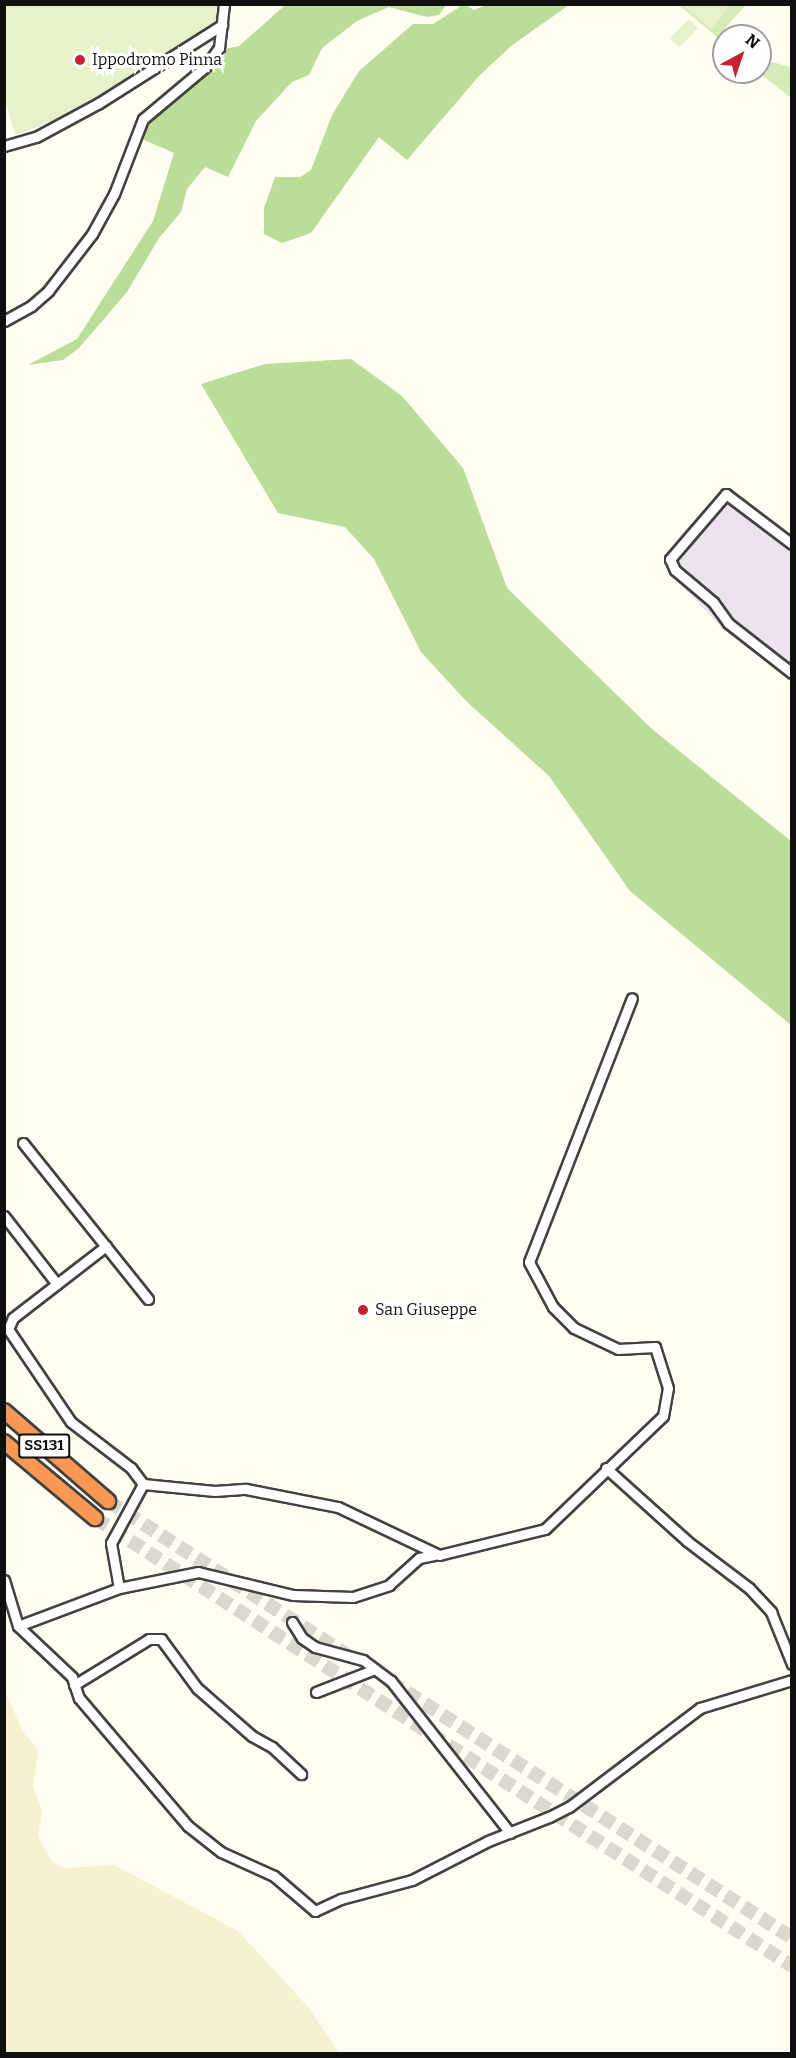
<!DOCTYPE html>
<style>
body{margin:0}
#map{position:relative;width:796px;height:2058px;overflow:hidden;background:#fffcf1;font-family:Bitter,serif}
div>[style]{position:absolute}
.industrial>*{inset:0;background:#ece3ee}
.farmland>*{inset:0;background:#f6f1d0}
.green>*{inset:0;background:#d5ecb9}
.forest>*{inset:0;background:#badd97}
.pitch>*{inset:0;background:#e7f2cb;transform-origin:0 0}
.highway-tunnel>*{height:14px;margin-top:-7px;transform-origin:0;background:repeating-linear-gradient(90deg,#dbd8cf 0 14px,transparent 0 21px)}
.roads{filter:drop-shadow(2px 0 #424242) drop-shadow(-2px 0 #424242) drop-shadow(0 2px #424242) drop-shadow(0 -2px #424242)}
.minor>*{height:9px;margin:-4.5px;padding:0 4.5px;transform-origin:4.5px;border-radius:4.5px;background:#fff}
.highway>*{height:14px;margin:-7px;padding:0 7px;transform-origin:7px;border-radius:7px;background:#f99855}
.dots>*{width:16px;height:16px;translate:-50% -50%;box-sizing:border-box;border:3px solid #fff;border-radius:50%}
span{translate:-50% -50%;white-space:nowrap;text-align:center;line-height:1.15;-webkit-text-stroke:6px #fff;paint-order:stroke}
.shield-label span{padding:2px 4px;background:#fff;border:2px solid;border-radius:4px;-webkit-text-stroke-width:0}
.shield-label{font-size:15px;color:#0f0f0f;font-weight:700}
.poi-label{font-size:16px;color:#0f0f0f}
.left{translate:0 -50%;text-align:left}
.frame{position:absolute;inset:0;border:6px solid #0f0f0f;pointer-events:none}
.north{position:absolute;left:712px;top:24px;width:60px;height:60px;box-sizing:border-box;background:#fff;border:2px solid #9f9f9f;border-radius:50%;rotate:40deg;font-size:16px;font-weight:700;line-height:24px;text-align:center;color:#0f0f0f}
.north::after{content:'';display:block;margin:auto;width:21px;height:27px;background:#c52131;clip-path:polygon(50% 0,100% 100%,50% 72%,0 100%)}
</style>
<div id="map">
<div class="industrial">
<div style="clip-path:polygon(724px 488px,791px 538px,791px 680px,724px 630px,682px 586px,669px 566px,668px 556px,679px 537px)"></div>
</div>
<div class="farmland">
<div style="clip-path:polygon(5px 1691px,23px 1732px,38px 1750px,33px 1786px,42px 1812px,38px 1836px,52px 1862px,65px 1868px,114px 1865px,238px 1931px,310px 2009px,339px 2053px,5px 2053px)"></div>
</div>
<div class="green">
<div style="clip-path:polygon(679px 5px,746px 5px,725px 28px,724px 43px)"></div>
<div style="clip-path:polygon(772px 62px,791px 67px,791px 98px,762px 75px)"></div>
</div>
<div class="forest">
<div style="clip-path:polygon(464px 4px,474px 10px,486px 5px,569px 5px,511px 46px,479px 76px,407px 160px,379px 137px,311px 233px,282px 243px,264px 234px,264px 208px,275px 177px,300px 177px,311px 170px,332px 115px,359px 71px,413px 24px,433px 24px)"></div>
<div style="clip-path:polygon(285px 5px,446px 5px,439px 15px,427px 17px,389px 7px,357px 21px,322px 48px,309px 75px,292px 82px,256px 121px,228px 177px,205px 167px,187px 189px,181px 212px,159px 238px,127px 292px,79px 348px,63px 360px,28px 365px,77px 339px,153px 221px,174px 153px,140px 138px,146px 121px,163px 102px,216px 64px,225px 49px,239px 46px)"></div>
<div style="clip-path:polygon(351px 359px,402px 396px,463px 468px,507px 588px,652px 729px,791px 841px,791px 1025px,630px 891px,549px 776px,467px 702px,421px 652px,374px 559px,345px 527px,278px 513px,201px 384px,265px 364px)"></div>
</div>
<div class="pitch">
<div style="clip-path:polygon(5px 5px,218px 5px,217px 22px,62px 118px,15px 135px,5px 98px)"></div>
<div style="clip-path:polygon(682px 5px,731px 5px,711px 29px)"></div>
<div style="left:689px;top:19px;width:13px;height:27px;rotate:45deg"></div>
</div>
<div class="highway-tunnel">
<div style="left:108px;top:1501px;width:290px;rotate:32.8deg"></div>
<div style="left:95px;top:1518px;width:829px;rotate:32.73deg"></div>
<div style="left:389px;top:1681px;width:478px;rotate:32.5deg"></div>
</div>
<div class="roads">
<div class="minor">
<div style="left:4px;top:146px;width:33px;rotate:-16deg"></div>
<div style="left:36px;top:137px;width:72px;rotate:-28.4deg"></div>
<div style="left:99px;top:103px;width:146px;rotate:-32.4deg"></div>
<div style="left:4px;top:321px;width:31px;rotate:-29deg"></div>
<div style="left:31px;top:306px;width:23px;rotate:-41deg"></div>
<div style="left:48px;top:291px;width:72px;rotate:-52.3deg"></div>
<div style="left:92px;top:234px;width:46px;rotate:-61.2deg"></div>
<div style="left:114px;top:194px;width:80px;rotate:-68.9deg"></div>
<div style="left:143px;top:119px;width:81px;rotate:-40deg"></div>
<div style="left:205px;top:67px;width:24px;rotate:-54deg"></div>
<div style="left:219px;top:48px;width:44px;rotate:-83.5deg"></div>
<div style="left:792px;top:544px;width:83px;rotate:-142.9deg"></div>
<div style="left:726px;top:494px;width:86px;rotate:130.7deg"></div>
<div style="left:670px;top:559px;width:12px;rotate:66deg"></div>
<div style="left:675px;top:570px;width:50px;rotate:40.1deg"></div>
<div style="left:713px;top:602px;width:26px;rotate:54deg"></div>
<div style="left:728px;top:623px;width:81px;rotate:38deg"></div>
<div style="left:23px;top:1143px;width:200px;rotate:51.3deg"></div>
<div style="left:4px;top:1216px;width:86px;rotate:52.1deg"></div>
<div style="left:106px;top:1246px;width:118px;rotate:142.3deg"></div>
<div style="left:13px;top:1318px;width:12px;rotate:114deg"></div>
<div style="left:8px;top:1329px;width:112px;rotate:55.9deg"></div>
<div style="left:71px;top:1422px;width:76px;rotate:37.5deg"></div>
<div style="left:131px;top:1468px;width:20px;rotate:53deg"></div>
<div style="left:606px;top:1468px;width:109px;rotate:42deg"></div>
<div style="left:687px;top:1541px;width:78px;rotate:37.2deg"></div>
<div style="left:749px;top:1588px;width:33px;rotate:47deg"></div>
<div style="left:771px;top:1612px;width:56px;rotate:68deg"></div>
<div style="left:4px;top:1580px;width:48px;rotate:73.1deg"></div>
<div style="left:119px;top:1588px;width:46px;rotate:-100.1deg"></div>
<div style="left:111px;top:1543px;width:67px;rotate:-61.5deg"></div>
<div style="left:143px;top:1484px;width:72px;rotate:5.6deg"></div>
<div style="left:215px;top:1491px;width:31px;rotate:-4deg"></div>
<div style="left:246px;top:1489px;width:94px;rotate:11.1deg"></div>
<div style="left:338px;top:1507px;width:112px;rotate:25.4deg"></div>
<div style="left:439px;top:1555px;width:109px;rotate:-13.8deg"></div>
<div style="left:545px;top:1529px;width:163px;rotate:-43.8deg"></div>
<div style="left:663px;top:1416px;width:28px;rotate:-80deg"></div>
<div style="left:668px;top:1388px;width:43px;rotate:-107.6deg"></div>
<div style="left:655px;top:1347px;width:37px;rotate:177deg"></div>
<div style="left:618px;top:1349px;width:49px;rotate:-154.5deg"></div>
<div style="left:574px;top:1328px;width:30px;rotate:-135deg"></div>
<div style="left:553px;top:1307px;width:51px;rotate:-118.1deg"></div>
<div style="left:529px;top:1262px;width:283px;rotate:-68.7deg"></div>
<div style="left:292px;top:1622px;width:19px;rotate:58deg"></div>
<div style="left:302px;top:1638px;width:16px;rotate:35deg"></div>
<div style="left:315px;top:1647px;width:50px;rotate:15.2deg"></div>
<div style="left:363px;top:1660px;width:35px;rotate:37deg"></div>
<div style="left:391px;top:1681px;width:193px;rotate:51.9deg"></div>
<div style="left:18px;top:1626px;width:74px;rotate:43.4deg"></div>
<div style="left:72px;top:1677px;width:22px;rotate:72deg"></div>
<div style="left:79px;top:1698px;width:168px;rotate:49.6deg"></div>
<div style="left:188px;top:1826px;width:42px;rotate:38.2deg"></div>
<div style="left:221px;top:1852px;width:58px;rotate:24.4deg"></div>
<div style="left:274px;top:1876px;width:54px;rotate:40.5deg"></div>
<div style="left:315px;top:1911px;width:29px;rotate:-25deg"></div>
<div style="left:341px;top:1899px;width:73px;rotate:-15deg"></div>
<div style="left:412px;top:1880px;width:85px;rotate:-27.2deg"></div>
<div style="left:488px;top:1841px;width:66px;rotate:-21.5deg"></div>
<div style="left:549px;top:1817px;width:22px;rotate:-27deg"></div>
<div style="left:569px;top:1807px;width:164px;rotate:-37.1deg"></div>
<div style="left:700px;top:1708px;width:96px;rotate:-16.9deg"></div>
<div style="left:18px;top:1626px;width:108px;rotate:-20.6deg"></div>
<div style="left:119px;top:1588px;width:81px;rotate:-11.4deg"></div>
<div style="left:198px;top:1572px;width:98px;rotate:13.6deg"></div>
<div style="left:293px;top:1595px;width:60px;rotate:1.9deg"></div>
<div style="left:353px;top:1597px;width:38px;rotate:-18deg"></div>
<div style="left:389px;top:1585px;width:40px;rotate:-42deg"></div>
<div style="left:419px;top:1558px;width:15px;rotate:-11deg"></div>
<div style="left:74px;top:1685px;width:88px;rotate:-31.5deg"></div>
<div style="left:149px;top:1639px;width:12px"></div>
<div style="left:161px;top:1639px;width:61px;rotate:53.7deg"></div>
<div style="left:197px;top:1688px;width:73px;rotate:41.1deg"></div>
<div style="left:252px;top:1736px;width:23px;rotate:29deg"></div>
<div style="left:272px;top:1747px;width:40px;rotate:43deg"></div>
<div style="left:316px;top:1692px;width:63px;rotate:-21.3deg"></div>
</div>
<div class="highway">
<div style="left:4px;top:1411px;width:138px;rotate:40.9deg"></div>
<div style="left:4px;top:1442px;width:119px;rotate:39.9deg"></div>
</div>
</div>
<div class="dots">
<div style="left:80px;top:60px;background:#c52131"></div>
<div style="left:363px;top:1310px;background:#c52131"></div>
</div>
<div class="shield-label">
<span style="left:44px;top:1446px">SS131</span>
</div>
<div class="poi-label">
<span class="left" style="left:92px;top:60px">Ippodromo Pinna</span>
<span class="left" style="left:375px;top:1310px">San Giuseppe</span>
</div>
<div class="frame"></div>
<div class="north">N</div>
</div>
